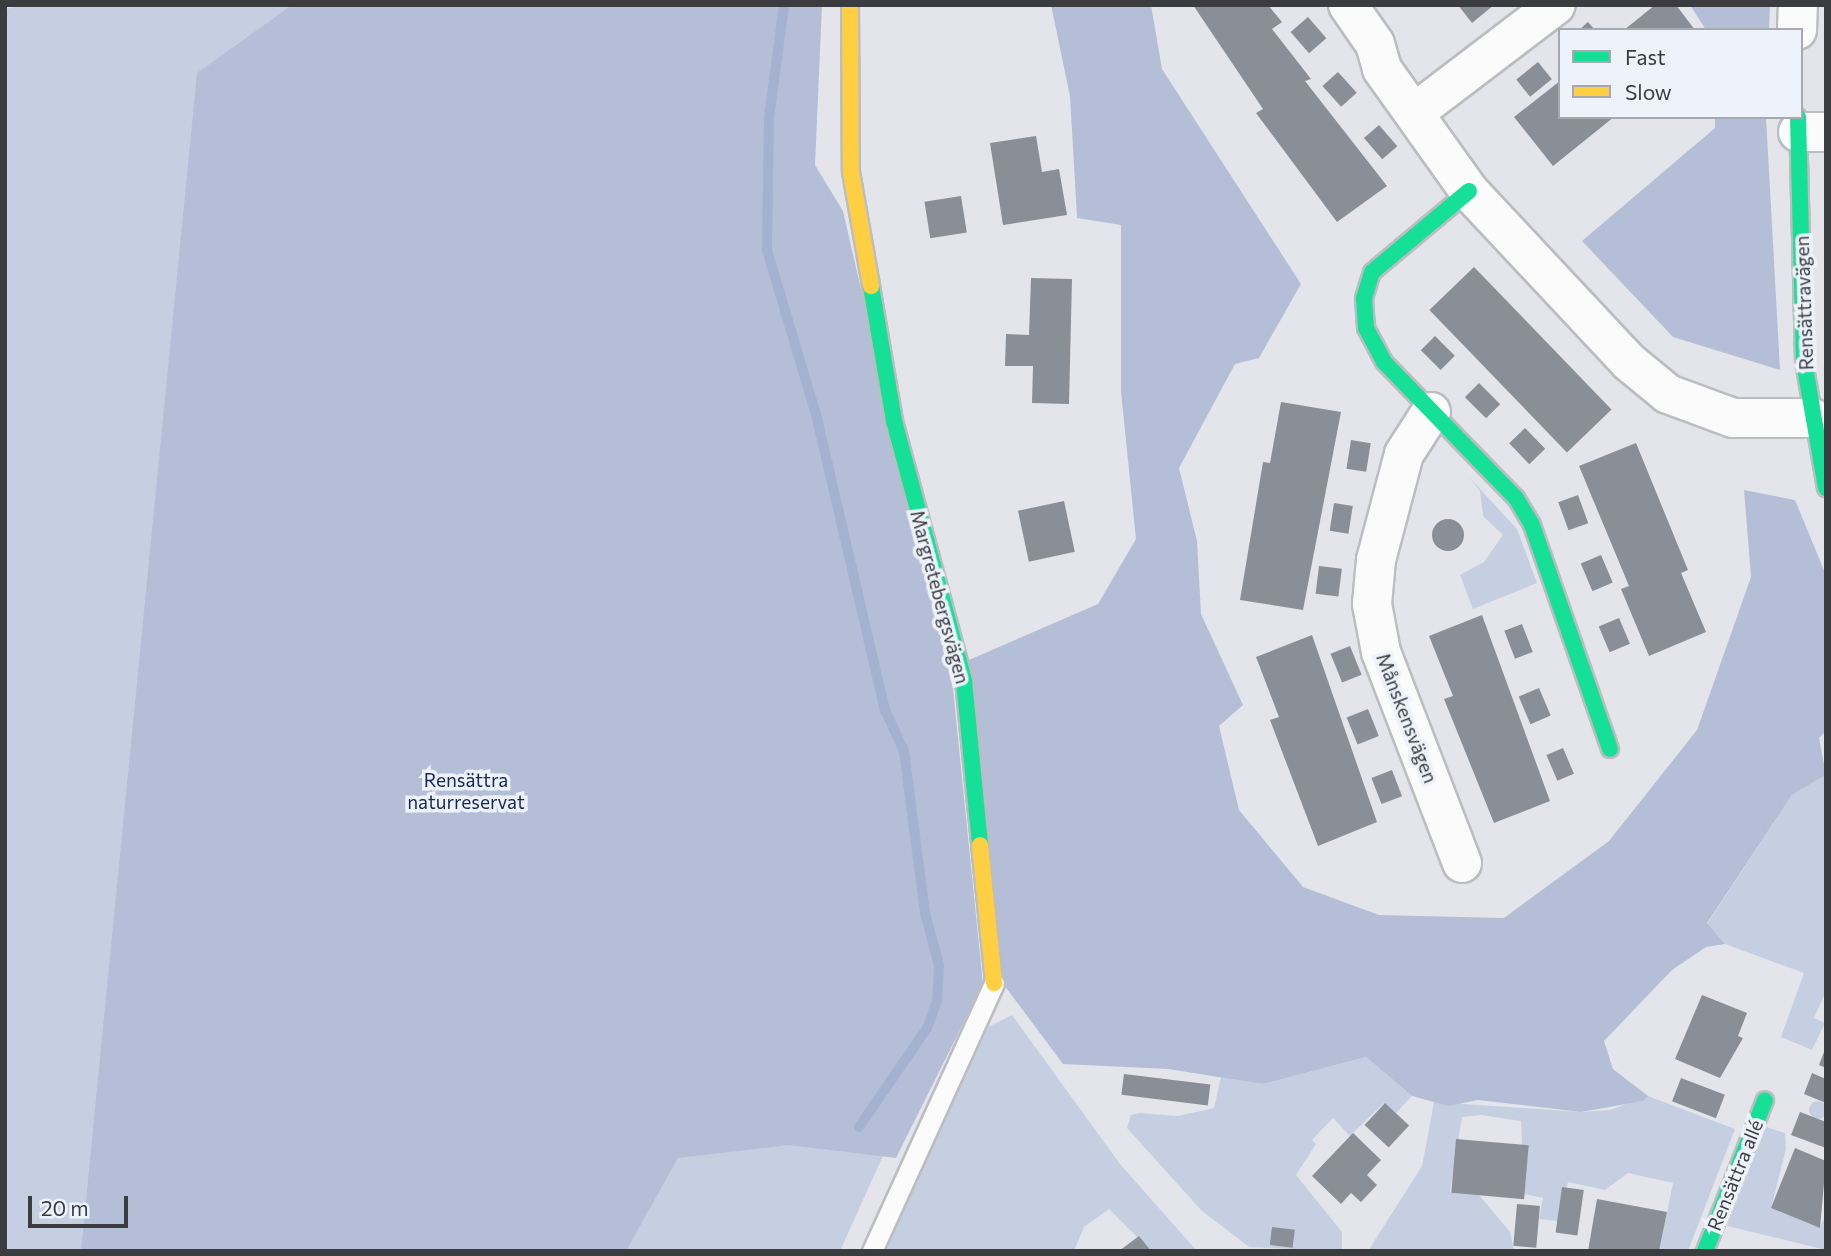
<!DOCTYPE html>
<meta charset="utf-8">
<style>
body{margin:0}
#map{position:relative;width:1831px;height:1256px;overflow:hidden;background:#e4e5ea;font-family:Commissioner,sans-serif}
div>[style]{position:absolute}
.green>*{inset:0;background:#c6cfe2}
.round{border-radius:50%}
.forest>*{inset:0;background:#b4bfd7}
.stream>*{height:10px;margin:-5px;padding:0 5px;transform-origin:5px;border-radius:5px;background:#a4b2cf}
.building>*{inset:0;background:#8a8e96;transform-origin:0 0}
.roads{filter:drop-shadow(2px 0 #bcbdc1) drop-shadow(-2px 0 #bcbdc1) drop-shadow(0 2px #bcbdc1) drop-shadow(0 -2px #bcbdc1)}
.lane>*{height:19px;margin:-9.5px;padding:0 9.5px;transform-origin:9.5px;border-radius:9.5px;background:#fbfbfc}
.street>*{height:38px;margin:-19px;padding:0 19px;transform-origin:19px;border-radius:19px;background:#fbfbfc}
.fast>*{height:16px;margin:-8px;padding:0 8px;transform-origin:8px;border-radius:8px;background:#16e098}
.slow>*{height:16px;margin:-8px;padding:0 8px;transform-origin:8px;border-radius:8px;background:#ffcf43}
span{translate:-50% -50%;white-space:nowrap;text-align:center;line-height:1.15;-webkit-text-stroke:7px #edf2fb;paint-order:stroke}
.street-label{font-size:19px;color:#3a3c40}
.park-label{font-size:19px;color:#132859}
.frame{position:absolute;inset:0;border:7px solid #3a3c40;pointer-events:none}
.legend{position:absolute;left:1558px;top:28px;width:245px;height:91px;box-sizing:border-box;background:#edf2fb;border:2px solid #a5a9b0;margin:0;padding:9px 12px;list-style:none;font-size:21px;color:#3a3c40}
.legend li{display:flex;align-items:center;gap:14px;height:35px}
.legend b{width:35px;border:2px solid #a5a9b0}
.scale{position:absolute;left:28px;top:1196px;width:100px;height:32px;box-sizing:border-box;border:4px solid #3a3c40;border-top:0;padding-left:9px;font-size:21px;line-height:24px;white-space:nowrap;color:#3a3c40;-webkit-text-stroke:5px #edf2fb;paint-order:stroke}
</style>
<div id="map">
<div class="green">
<div style="clip-path:polygon(25px 5px,809px 5px,802px 176px,961px 983px,840px 1251px,5px 1251px,5px 9px)"></div>
<div style="clip-path:polygon(1469px 477px,1517px 529px,1537px 583px,1473px 609px,1460px 575px,1484px 562px,1503px 535px,1483px 516px,1480px 491px)"></div>
<div style="clip-path:polygon(1826px 775px,1826px 991px,1814px 1018px,1825px 1023px,1812px 1050px,1781px 1037px,1804px 973px,1725px 944px,1707px 924px,1792px 795px)"></div>
<div style="clip-path:polygon(1012px 1015px,1120px 1164px,1197px 1251px,1151px 1251px,1109px 1209px,1084px 1227px,1074px 1251px,880px 1251px,978px 1032px)"></div>
<div style="clip-path:polygon(1366px 1057px,1412px 1096px,1396px 1113px,1384px 1103px,1350px 1136px,1333px 1118px,1312px 1140px,1316px 1144px,1296px 1175px,1342px 1232px,1342px 1251px,1249px 1247px,1201px 1210px,1127px 1128px,1131px 1115px,1140px 1113px,1178px 1116px,1214px 1108px,1221px 1077px,1263px 1084px)"></div>
<div style="clip-path:polygon(1648px 1096px,1735px 1129px,1688px 1251px,1659px 1251px,1673px 1183px,1628px 1173px,1605px 1190px,1568px 1182px,1558px 1221px,1539px 1219px,1543px 1198px,1524px 1194px,1521px 1121px,1481px 1115px,1462px 1117px,1450px 1192px,1479px 1195px,1510px 1232px,1514px 1251px,1368px 1251px,1422px 1166px,1434px 1102px,1581px 1112px,1610px 1110px)"></div>
<div class="round" style="left:1809px;top:1101px;width:18px;height:18px"></div>
<div style="clip-path:polygon(1766px 1127px,1785px 1133px,1786px 1149px,1771px 1208px,1820px 1228px,1826px 1214px,1826px 1250px,1727px 1226px)"></div>
</div>
<div class="forest">
<div style="clip-path:polygon(292px 5px,822px 5px,815px 165px,843px 211px,953px 689px,983px 984px,896px 1158px,789px 1145px,678px 1158px,626px 1251px,81px 1251px,197px 73px)"></div>
<div style="clip-path:polygon(1051px 5px,1151px 5px,1162px 69px,1301px 284px,1259px 358px,1235px 364px,1179px 468px,1197px 541px,1201px 614px,1243px 705px,1219px 726px,1239px 810px,1303px 887px,1379px 915px,1504px 918px,1609px 841px,1697px 730px,1751px 577px,1744px 490px,1795px 500px,1826px 575px,1826px 731px,1819px 738px,1826px 775px,1792px 795px,1707px 923px,1725px 944px,1706px 947px,1672px 970px,1604px 1041px,1613px 1069px,1648px 1096px,1643px 1101px,1581px 1112px,1478px 1100px,1449px 1106px,1412px 1096px,1366px 1057px,1263px 1084px,1168px 1069px,1063px 1064px,1001px 981px,969px 660px,1098px 604px,1136px 539px,1121px 392px,1121px 225px,1077px 218px,1070px 96px)"></div>
<div style="clip-path:polygon(1690px 5px,1770px 5px,1769px 30px,1706px 30px)"></div>
<div style="clip-path:polygon(1715px 117px,1766px 117px,1780px 370px,1673px 337px,1582px 241px,1715px 128px)"></div>
</div>
<div class="stream">
<div style="left:784px;top:5px;width:114px;rotate:97.6deg"></div>
<div style="left:769px;top:118px;width:132px;rotate:90.9deg"></div>
<div style="left:767px;top:250px;width:171px;rotate:73.4deg"></div>
<div style="left:816px;top:414px;width:304px;rotate:76.9deg"></div>
<div style="left:885px;top:710px;width:45px;rotate:65.1deg"></div>
<div style="left:904px;top:751px;width:163px;rotate:82.6deg"></div>
<div style="left:925px;top:913px;width:54px;rotate:74.9deg"></div>
<div style="left:939px;top:965px;width:36px;rotate:93deg"></div>
<div style="left:937px;top:1001px;width:29px;rotate:110deg"></div>
<div style="left:927px;top:1028px;width:120px;rotate:124.5deg"></div>
</div>
<div class="building">
<div style="clip-path:polygon(1193px 5px,1268px 5px,1282px 22px,1272px 29px,1311px 79px,1305px 81px,1387px 186px,1337px 222px,1256px 113px,1263px 109px)"></div>
<div style="clip-path:polygon(1458px 5px,1494px 5px,1472px 23px)"></div>
<div style="clip-path:polygon(1655px 5px,1676px 5px,1695px 30px,1624px 30px)"></div>
<div style="left:1308px;top:17px;width:28px;height:23px;rotate:49deg"></div>
<div style="clip-path:polygon(1588px 22px,1595px 30px,1579px 30px)"></div>
<div style="left:1538px;top:62px;width:22px;height:28px;rotate:51deg"></div>
<div style="left:1338px;top:72px;width:28px;height:21px;rotate:48deg"></div>
<div style="clip-path:polygon(1560px 81px,1560px 117px,1614px 117px,1553px 166px,1514px 117px)"></div>
<div style="left:1379px;top:125px;width:28px;height:20px;rotate:49deg"></div>
<div style="clip-path:polygon(1036px 136px,1042px 172px,1059px 169px,1067px 215px,1003px 225px,990px 143px)"></div>
<div style="left:961px;top:196px;width:37px;height:37px;rotate:81deg"></div>
<div style="left:1474px;top:267px;width:198px;height:62px;rotate:46deg"></div>
<div style="clip-path:polygon(1031px 278px,1072px 279px,1069px 404px,1032px 403px,1033px 366px,1005px 366px,1006px 334px,1029px 335px)"></div>
<div style="left:1435px;top:336px;width:28px;height:20px;rotate:45deg"></div>
<div style="left:1479px;top:383px;width:30px;height:20px;rotate:45deg"></div>
<div style="clip-path:polygon(1281px 402px,1341px 412px,1303px 610px,1240px 600px,1263px 462px,1270px 463px)"></div>
<div style="left:1525px;top:428px;width:29px;height:22px;rotate:46deg"></div>
<div style="left:1351px;top:440px;width:20px;height:29px;rotate:9deg"></div>
<div style="clip-path:polygon(1636px 443px,1688px 570px,1681px 573px,1706px 632px,1649px 656px,1621px 589px,1629px 586px,1579px 466px)"></div>
<div style="left:1578px;top:495px;width:30px;height:21px;rotate:70deg"></div>
<div style="left:1064px;top:501px;width:52px;height:47px;rotate:78deg"></div>
<div style="left:1334px;top:503px;width:19px;height:28px;rotate:9deg"></div>
<div class="round" style="left:1432px;top:519px;width:32px;height:32px"></div>
<div style="left:1601px;top:555px;width:30px;height:22px;rotate:67deg"></div>
<div style="left:1319px;top:566px;width:23px;height:28px;rotate:7deg"></div>
<div style="clip-path:polygon(1482px 615px,1550px 801px,1494px 823px,1444px 699px,1453px 696px,1429px 636px)"></div>
<div style="left:1619px;top:618px;width:28px;height:22px;rotate:67deg"></div>
<div style="left:1522px;top:624px;width:30px;height:19px;rotate:69deg"></div>
<div style="clip-path:polygon(1312px 635px,1377px 822px,1318px 846px,1270px 720px,1279px 717px,1256px 657px)"></div>
<div style="left:1350px;top:646px;width:31px;height:21px;rotate:68deg"></div>
<div style="left:1539px;top:688px;width:30px;height:22px;rotate:67deg"></div>
<div style="left:1368px;top:709px;width:29px;height:23px;rotate:68deg"></div>
<div style="left:1563px;top:748px;width:28px;height:18px;rotate:67deg"></div>
<div style="left:1392px;top:770px;width:28px;height:22px;rotate:69deg"></div>
<div style="clip-path:polygon(1702px 995px,1747px 1013px,1738px 1036px,1743px 1038px,1720px 1078px,1675px 1059px)"></div>
<div style="clip-path:polygon(1826px 1047px,1826px 1068px,1819px 1065px)"></div>
<div style="clip-path:polygon(1812px 1073px,1826px 1079px,1826px 1103px,1804px 1094px)"></div>
<div style="left:1124px;top:1074px;width:87px;height:21px;rotate:7deg"></div>
<div style="left:1681px;top:1078px;width:47px;height:25px;rotate:21deg"></div>
<div style="left:1385px;top:1103px;width:33px;height:30px;rotate:43deg"></div>
<div style="clip-path:polygon(1800px 1112px,1826px 1122px,1826px 1148px,1791px 1135px)"></div>
<div style="clip-path:polygon(1353px 1133px,1381px 1160px,1367px 1175px,1377px 1185px,1361px 1202px,1351px 1193px,1341px 1204px,1312px 1176px)"></div>
<div style="left:1456px;top:1139px;width:73px;height:54px;rotate:5deg"></div>
<div style="clip-path:polygon(1795px 1148px,1826px 1161px,1820px 1228px,1771px 1208px)"></div>
<div style="left:1562px;top:1187px;width:22px;height:46px;rotate:8deg"></div>
<div style="clip-path:polygon(1597px 1199px,1667px 1212px,1659px 1251px,1588px 1251px)"></div>
<div style="left:1517px;top:1204px;width:23px;height:42px;rotate:5deg"></div>
<div style="left:1272px;top:1227px;width:23px;height:18px;rotate:7deg"></div>
<div style="clip-path:polygon(1139px 1236px,1151px 1251px,1119px 1251px)"></div>
</div>
<div class="roads">
<div class="lane">
<div style="left:872px;top:1251px;width:294px;rotate:-65.5deg"></div>
</div>
<div class="street">
<div style="left:1348px;top:5px;width:47px;rotate:55.3deg"></div>
<div style="left:1375px;top:44px;width:26px;rotate:74deg"></div>
<div style="left:1382px;top:69px;width:150px;rotate:54.5deg"></div>
<div style="left:1469px;top:191px;width:234px;rotate:46.9deg"></div>
<div style="left:1629px;top:362px;width:50px;rotate:39.4deg"></div>
<div style="left:1668px;top:394px;width:69px;rotate:20.3deg"></div>
<div style="left:1733px;top:418px;width:80px"></div>
<div style="left:1797px;top:30px;width:25px;rotate:-88deg"></div>
<div style="left:1414px;top:113px;width:178px;rotate:-37.3deg"></div>
<div style="left:1798px;top:132px;width:28px"></div>
<div style="left:1431px;top:412px;width:50px;rotate:122.7deg"></div>
<div style="left:1404px;top:454px;width:110px;rotate:104.8deg"></div>
<div style="left:1376px;top:560px;width:44px;rotate:95.2deg"></div>
<div style="left:1372px;top:604px;width:49px;rotate:79.4deg"></div>
<div style="left:1381px;top:652px;width:226px;rotate:69deg"></div>
</div>
<div class="fast">
<div style="left:1798px;top:117px;width:245px;rotate:88.6deg"></div>
<div style="left:1804px;top:362px;width:128px;rotate:80.1deg"></div>
<div style="left:1469px;top:191px;width:126px;rotate:140.1deg"></div>
<div style="left:1372px;top:272px;width:28px;rotate:107deg"></div>
<div style="left:1364px;top:299px;width:29px;rotate:86deg"></div>
<div style="left:1366px;top:328px;width:38px;rotate:62deg"></div>
<div style="left:1384px;top:362px;width:190px;rotate:45.9deg"></div>
<div style="left:1516px;top:498px;width:31px;rotate:59deg"></div>
<div style="left:1532px;top:525px;width:237px;rotate:70.8deg"></div>
<div style="left:871px;top:286px;width:137px;rotate:80.3deg"></div>
<div style="left:894px;top:421px;width:269px;rotate:74.9deg"></div>
<div style="left:964px;top:681px;width:165px;rotate:84.4deg"></div>
<div style="left:1705px;top:1251px;width:162px;rotate:-68.3deg"></div>
</div>
<div class="slow">
<div style="left:850px;top:5px;width:167px;rotate:89.7deg"></div>
<div style="left:851px;top:172px;width:116px;rotate:80deg"></div>
<div style="left:980px;top:845px;width:139px;rotate:84.2deg"></div>
</div>
</div>
<div class="street-label">
<span style="left:1804px;top:303px;rotate:-92deg">Rensättravägen</span>
<span style="left:940px;top:597px;rotate:75deg">Margretebergsvägen</span>
<span style="left:1407px;top:718px;rotate:69deg">Månskensvägen</span>
<span style="left:1735px;top:1175px;rotate:-68deg">Rensättra allé</span>
</div>
<div class="park-label">
<span style="left:466px;top:791px">Rensättra<br>naturreservat</span>
</div>
<div class="frame"></div>
<ul class="legend">
<li><b style="height:9px;background:#16e098"></b>Fast</li>
<li><b style="height:9px;background:#ffcf43"></b>Slow</li>
</ul>
<div class="scale">20 m</div>
</div>
